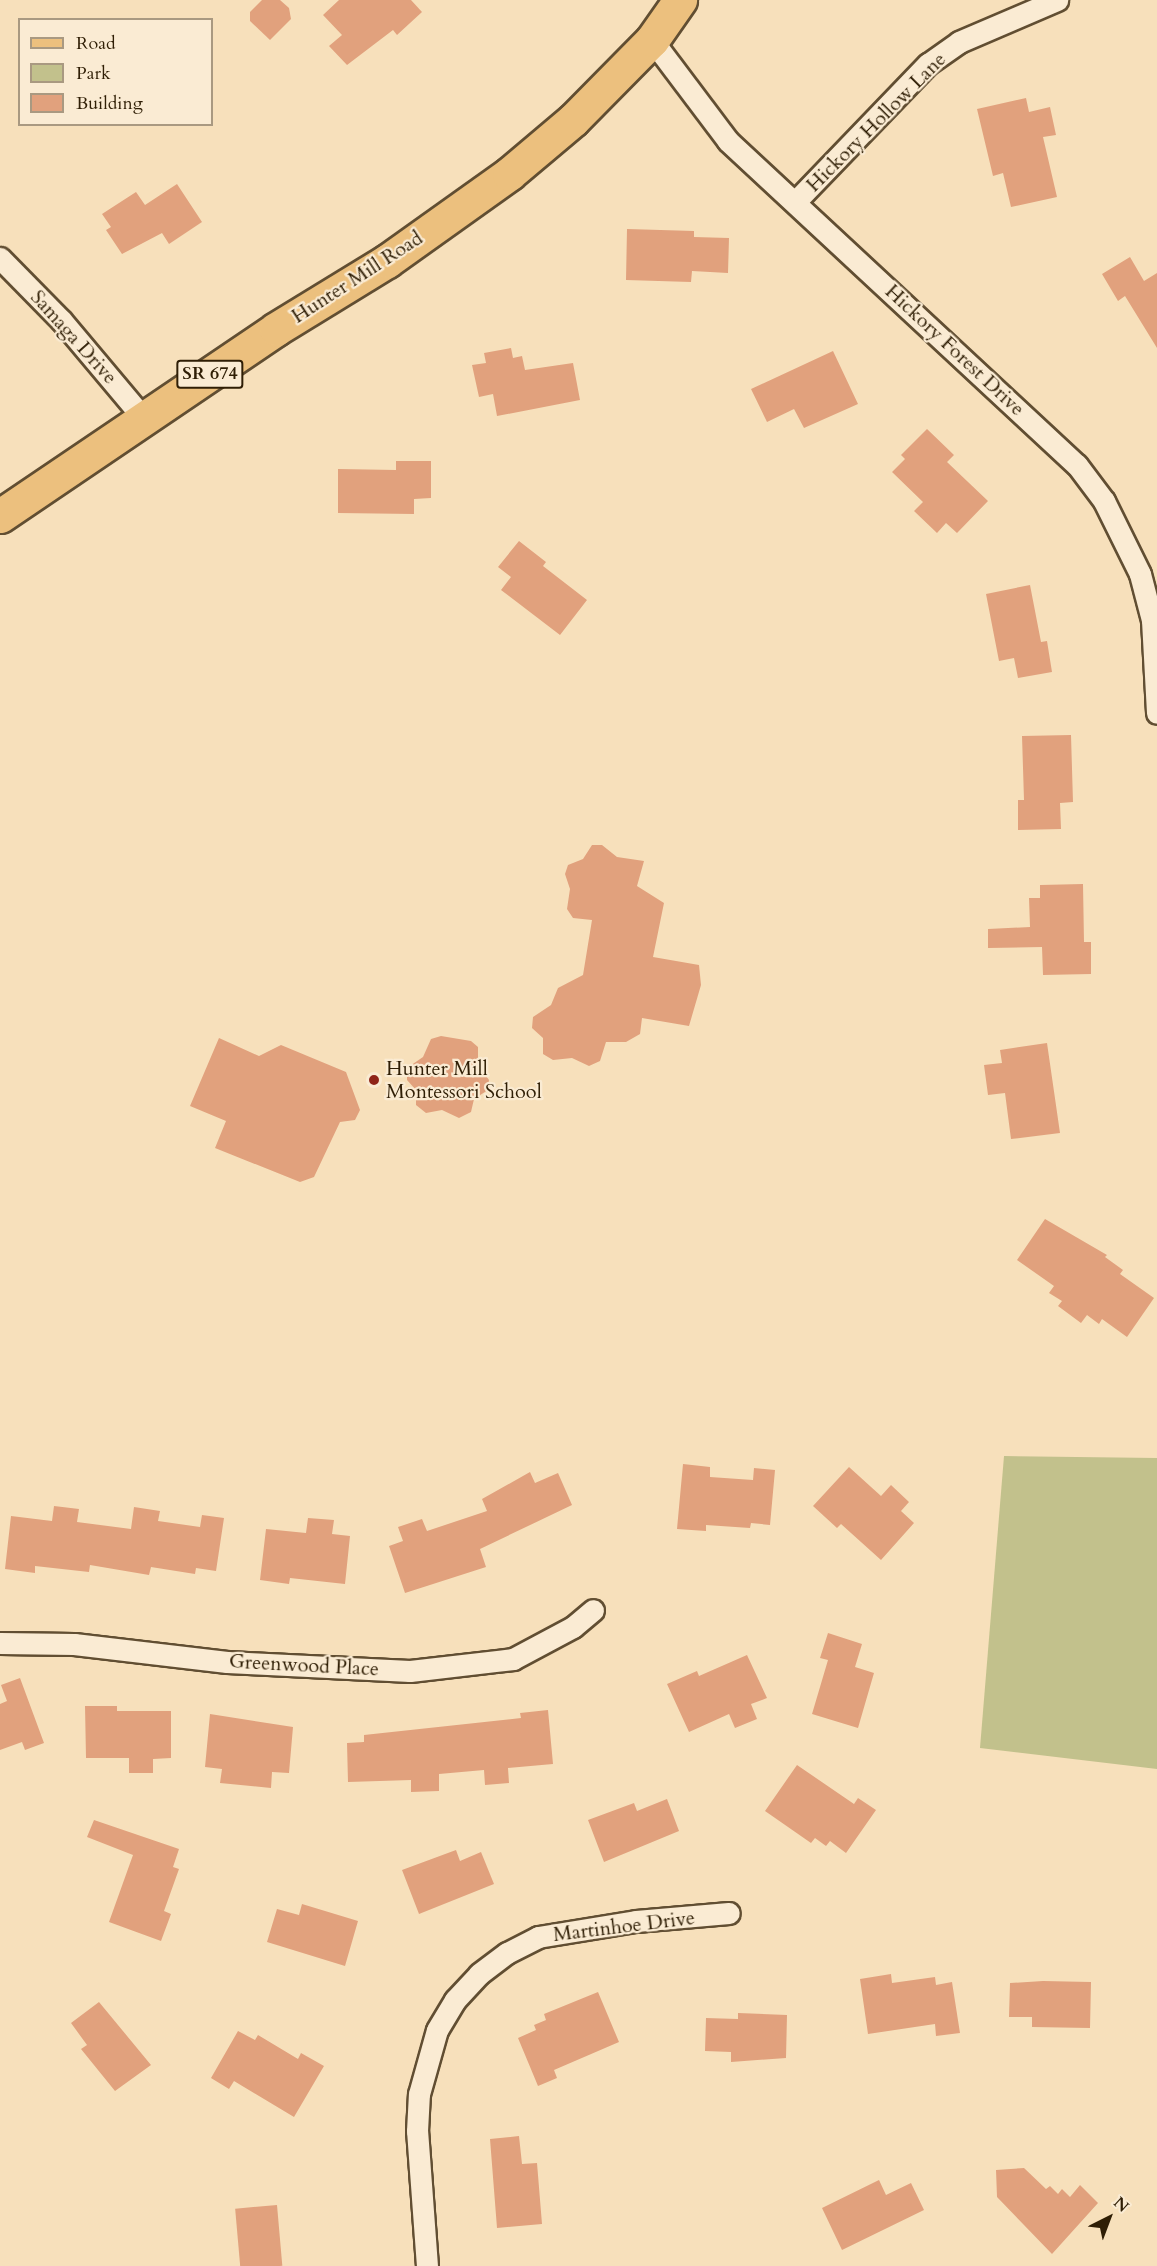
<!DOCTYPE html>
<style>
body{margin:0}
#map{position:relative;width:1157px;height:2266px;overflow:hidden;background:#f7e0bb;font-family:Cardo,serif}
div>[style]{position:absolute}
.green>*{inset:0;background:#c2c18c}
.building>*{inset:0;background:#e1a17d;transform-origin:0 0}
.roads{filter:drop-shadow(2px 0 #614e32) drop-shadow(-2px 0 #614e32) drop-shadow(0 2px #614e32) drop-shadow(0 -2px #614e32)}
.minor>*{height:21px;margin:-10.5px;padding:0 10.5px;transform-origin:10.5px;border-radius:10.5px;background:#faebd3}
.primary>*{height:33px;margin:-16.5px;padding:0 16.5px;transform-origin:16.5px;border-radius:16.5px;background:#ecc07e}
.dots>*{width:16px;height:16px;translate:-50% -50%;box-sizing:border-box;border:3px solid #faebd3;border-radius:50%}
span{translate:-50% -50%;white-space:nowrap;text-align:center;line-height:1.15;-webkit-text-stroke:4.5px #faebd3;paint-order:stroke}
.shield-label span{padding:2px 4px;background:#faebd3;border:2px solid;border-radius:4px;-webkit-text-stroke-width:0}
.shield-label{font-size:18px;color:#2f1e05;font-weight:700}
.street-label{font-size:20px;color:#2f1e05}
.poi-label{font-size:20px;color:#2f1e05}
.left{translate:0 -50%;text-align:left}
.legend{position:absolute;left:18px;top:18px;width:195px;height:108px;box-sizing:border-box;background:#faebd3;border:2px solid #a99981;margin:0;padding:8px 10px;list-style:none;font-size:18px;color:#2f1e05}
.legend li{display:flex;align-items:center;gap:12px;height:30px}
.legend b{width:30px;border:2px solid #a99981}
.north{position:absolute;left:1079px;top:2188px;width:60px;height:60px;-webkit-text-stroke:4px #faebd3;paint-order:stroke;rotate:42deg;font-size:16px;font-weight:700;line-height:24px;text-align:center;color:#2f1e05}
.north::after{content:'';display:block;margin:auto;width:21px;height:27px;background:#2f1e05;clip-path:polygon(50% 0,100% 100%,50% 72%,0 100%)}
</style>
<div id="map">
<div class="green">
<div style="clip-path:polygon(1004px 1456px,1157px 1458px,1157px 1769px,980px 1748px)"></div>
</div>
<div class="building">
<div style="clip-path:polygon(262px 0,280px 0,289px 8px,291px 19px,270px 40px,250px 21px,250px 12px)"></div>
<div style="clip-path:polygon(339px 0,411px 0,422px 12px,397px 35px,393px 30px,347px 65px,329px 46px,342px 35px,323px 15px)"></div>
<div style="clip-path:polygon(1026px 98px,1029px 112px,1050px 107px,1056px 135px,1043px 137px,1057px 197px,1011px 207px,1003px 173px,993px 176px,977px 109px)"></div>
<div style="clip-path:polygon(177px 184px,202px 222px,169px 244px,162px 233px,122px 254px,106px 230px,111px 227px,102px 214px,136px 192px,145px 205px)"></div>
<div style="clip-path:polygon(627px 229px,694px 231px,694px 237px,729px 238px,728px 273px,692px 271px,691px 282px,626px 280px)"></div>
<div style="clip-path:polygon(1130px 257px,1144px 281px,1157px 273px,1157px 348px,1125px 296px,1118px 301px,1102px 274px)"></div>
<div style="clip-path:polygon(511px 348px,513px 358px,522px 356px,525px 370px,573px 363px,580px 400px,497px 416px,493px 394px,479px 397px,472px 365px,486px 363px,484px 353px)"></div>
<div style="clip-path:polygon(833px 351px,858px 404px,804px 428px,794px 409px,767px 422px,751px 389px)"></div>
<div style="clip-path:polygon(927px 429px,954px 455px,947px 462px,988px 501px,957px 533px,946px 523px,937px 533px,914px 511px,923px 502px,892px 472px,905px 459px,901px 455px)"></div>
<div style="clip-path:polygon(396px 461px,431px 461px,431px 498px,414px 499px,414px 514px,338px 513px,338px 469px,396px 470px)"></div>
<div style="clip-path:polygon(519px 541px,546px 562px,543px 566px,587px 600px,560px 635px,501px 590px,511px 577px,498px 567px)"></div>
<div style="clip-path:polygon(1030px 585px,1041px 642px,1047px 641px,1052px 672px,1018px 678px,1014px 658px,999px 661px,986px 594px)"></div>
<div style="clip-path:polygon(1071px 735px,1073px 802px,1060px 803px,1061px 829px,1018px 830px,1018px 800px,1024px 800px,1022px 736px)"></div>
<div style="clip-path:polygon(592px 845px,602px 845px,617px 857px,644px 861px,637px 886px,664px 903px,653px 957px,699px 965px,701px 985px,689px 1026px,642px 1018px,640px 1034px,626px 1042px,606px 1042px,600px 1061px,589px 1066px,572px 1058px,553px 1060px,543px 1054px,543px 1038px,532px 1028px,533px 1017px,551px 1005px,558px 988px,583px 975px,592px 920px,573px 918px,567px 909px,570px 889px,565px 874px,568px 865px,583px 859px)"></div>
<div style="clip-path:polygon(1083px 884px,1084px 942px,1091px 942px,1091px 974px,1043px 975px,1042px 947px,988px 948px,988px 929px,1030px 927px,1029px 898px,1040px 898px,1040px 885px)"></div>
<div style="clip-path:polygon(441px 1036px,471px 1041px,478px 1047px,478px 1065px,489px 1080px,488px 1090px,474px 1099px,471px 1112px,459px 1118px,442px 1110px,426px 1113px,416px 1105px,416px 1090px,407px 1080px,407px 1068px,423px 1057px,431px 1039px)"></div>
<div style="clip-path:polygon(219px 1038px,259px 1056px,281px 1045px,346px 1072px,360px 1110px,355px 1120px,340px 1122px,314px 1177px,300px 1182px,215px 1148px,226px 1121px,190px 1106px)"></div>
<div style="clip-path:polygon(1047px 1043px,1060px 1133px,1011px 1139px,1005px 1093px,988px 1095px,984px 1065px,1002px 1063px,1000px 1050px)"></div>
<div style="clip-path:polygon(1045px 1219px,1107px 1255px,1105px 1257px,1123px 1270px,1120px 1274px,1154px 1298px,1127px 1337px,1102px 1319px,1099px 1324px,1087px 1315px,1081px 1323px,1058px 1306px,1062px 1301px,1049px 1293px,1054px 1286px,1017px 1260px)"></div>
<div style="clip-path:polygon(683px 1464px,710px 1467px,710px 1477px,753px 1480px,754px 1468px,775px 1470px,770px 1525px,751px 1523px,750px 1528px,706px 1525px,706px 1531px,677px 1529px)"></div>
<div style="clip-path:polygon(849px 1467px,881px 1496px,891px 1485px,909px 1502px,901px 1511px,914px 1523px,881px 1560px,841px 1524px,837px 1528px,813px 1506px)"></div>
<div style="clip-path:polygon(530px 1472px,535px 1483px,558px 1473px,572px 1505px,480px 1549px,486px 1567px,405px 1593px,389px 1546px,403px 1541px,398px 1527px,422px 1519px,427px 1531px,487px 1511px,482px 1499px)"></div>
<div style="clip-path:polygon(54px 1506px,79px 1509px,77px 1522px,131px 1529px,134px 1507px,160px 1511px,158px 1521px,200px 1527px,202px 1515px,224px 1518px,216px 1571px,196px 1568px,195px 1574px,151px 1567px,149px 1575px,90px 1565px,89px 1572px,35px 1566px,35px 1573px,5px 1569px,11px 1516px,52px 1521px)"></div>
<div style="clip-path:polygon(308px 1518px,334px 1520px,332px 1534px,350px 1536px,345px 1584px,290px 1578px,289px 1584px,260px 1580px,266px 1529px,306px 1533px)"></div>
<div style="clip-path:polygon(828px 1633px,862px 1644px,855px 1667px,874px 1673px,858px 1728px,812px 1714px,828px 1660px,820px 1658px)"></div>
<div style="clip-path:polygon(747px 1655px,767px 1698px,751px 1704px,757px 1719px,735px 1728px,729px 1714px,689px 1732px,667px 1684px,697px 1671px,699px 1676px)"></div>
<div style="clip-path:polygon(20px 1678px,44px 1743px,25px 1750px,22px 1742px,0 1750px,0 1704px,7px 1701px,1px 1685px)"></div>
<div style="clip-path:polygon(85px 1706px,117px 1706px,117px 1711px,171px 1711px,171px 1758px,153px 1759px,153px 1773px,129px 1773px,129px 1758px,86px 1758px)"></div>
<div style="clip-path:polygon(548px 1710px,553px 1764px,508px 1768px,509px 1783px,485px 1785px,484px 1770px,439px 1774px,439px 1791px,411px 1792px,411px 1780px,348px 1782px,347px 1743px,364px 1742px,364px 1735px,521px 1718px,520px 1713px)"></div>
<div style="clip-path:polygon(210px 1714px,293px 1727px,289px 1773px,272px 1772px,271px 1788px,220px 1783px,222px 1769px,205px 1767px)"></div>
<div style="clip-path:polygon(797px 1765px,854px 1804px,858px 1798px,876px 1810px,846px 1853px,830px 1841px,826px 1846px,815px 1838px,811px 1843px,765px 1811px)"></div>
<div style="clip-path:polygon(667px 1799px,679px 1831px,604px 1862px,588px 1820px,634px 1803px,637px 1811px)"></div>
<div style="clip-path:polygon(94px 1820px,179px 1849px,173px 1867px,179px 1869px,164px 1911px,171px 1914px,161px 1941px,109px 1922px,133px 1855px,87px 1837px)"></div>
<div style="clip-path:polygon(456px 1850px,460px 1861px,481px 1852px,494px 1884px,419px 1914px,402px 1870px)"></div>
<div style="clip-path:polygon(302px 1904px,358px 1921px,345px 1966px,267px 1942px,277px 1909px,299px 1915px)"></div>
<div style="clip-path:polygon(891px 1974px,892px 1983px,935px 1977px,936px 1985px,952px 1982px,960px 2033px,936px 2036px,935px 2024px,868px 2034px,860px 1979px)"></div>
<div style="clip-path:polygon(1043px 1981px,1091px 1982px,1090px 2028px,1032px 2027px,1032px 2017px,1009px 2017px,1010px 1983px)"></div>
<div style="clip-path:polygon(598px 1992px,619px 2042px,554px 2070px,557px 2078px,538px 2086px,518px 2038px,536px 2030px,534px 2025px,546px 2020px,544px 2014px)"></div>
<div style="clip-path:polygon(99px 2002px,151px 2065px,115px 2091px,81px 2049px,87px 2045px,71px 2023px)"></div>
<div style="clip-path:polygon(738px 2013px,787px 2015px,786px 2058px,731px 2062px,731px 2052px,705px 2051px,706px 2018px,738px 2019px)"></div>
<div style="clip-path:polygon(238px 2031px,255px 2040px,258px 2035px,298px 2059px,301px 2053px,324px 2066px,294px 2117px,234px 2081px,229px 2089px,211px 2078px)"></div>
<div style="clip-path:polygon(519px 2136px,522px 2164px,537px 2163px,542px 2224px,497px 2228px,490px 2139px)"></div>
<div style="clip-path:polygon(1024px 2168px,1046px 2189px,1050px 2186px,1058px 2194px,1062px 2189px,1070px 2197px,1080px 2185px,1098px 2203px,1052px 2254px,997px 2197px,996px 2170px)"></div>
<div style="clip-path:polygon(879px 2180px,886px 2195px,911px 2183px,924px 2210px,842px 2250px,822px 2208px)"></div>
<div style="left:277px;top:2205px;width:61px;height:42px;rotate:85deg"></div>
</div>
<div class="roads">
<div class="minor">
<div style="left:652px;top:40px;width:126px;rotate:53deg"></div>
<div style="left:728px;top:141px;width:476px;rotate:42.9deg"></div>
<div style="left:1077px;top:465px;width:45px;rotate:53.1deg"></div>
<div style="left:1104px;top:501px;width:81px;rotate:63.7deg"></div>
<div style="left:1140px;top:574px;width:48px;rotate:75.4deg"></div>
<div style="left:1152px;top:620px;width:93px;rotate:86.9deg"></div>
<div style="left:795px;top:202px;width:192px;rotate:-46.1deg"></div>
<div style="left:928px;top:64px;width:38px;rotate:-35deg"></div>
<div style="left:959px;top:42px;width:107px;rotate:-23.2deg"></div>
<div style="left:0;top:258px;width:87px;rotate:45.5deg"></div>
<div style="left:61px;top:320px;width:129px;rotate:50deg"></div>
<div style="left:0;top:1643px;width:74px;rotate:0.8deg"></div>
<div style="left:74px;top:1644px;width:154px;rotate:6.7deg"></div>
<div style="left:227px;top:1662px;width:183px;rotate:2.8deg"></div>
<div style="left:410px;top:1671px;width:104px;rotate:-6.6deg"></div>
<div style="left:513px;top:1659px;width:68px;rotate:-28.1deg"></div>
<div style="left:573px;top:1627px;width:26px;rotate:-40deg"></div>
<div style="left:427px;top:2266px;width:135px;rotate:-94.2deg"></div>
<div style="left:417px;top:2131px;width:37px;rotate:-87deg"></div>
<div style="left:419px;top:2094px;width:66px;rotate:-74.3deg"></div>
<div style="left:437px;top:2030px;width:35px;rotate:-59deg"></div>
<div style="left:455px;top:2000px;width:35px;rotate:-47deg"></div>
<div style="left:479px;top:1974px;width:35px;rotate:-37deg"></div>
<div style="left:507px;top:1953px;width:35px;rotate:-27deg"></div>
<div style="left:538px;top:1937px;width:99px;rotate:-9.3deg"></div>
<div style="left:636px;top:1921px;width:93px;rotate:-4.9deg"></div>
</div>
<div class="primary">
<div style="left:0;top:516px;width:333px;rotate:-34.1deg"></div>
<div style="left:276px;top:329px;width:130px;rotate:-31.5deg"></div>
<div style="left:387px;top:261px;width:150px;rotate:-35.5deg"></div>
<div style="left:509px;top:174px;width:84px;rotate:-40.2deg"></div>
<div style="left:573px;top:120px;width:112px;rotate:-45.4deg"></div>
<div style="left:652px;top:40px;width:49px;rotate:-55deg"></div>
</div>
</div>
<div class="dots">
<div style="left:374px;top:1080px;background:#8f2418"></div>
</div>
<div class="shield-label">
<span style="left:210px;top:374px">SR 674</span>
</div>
<div class="street-label">
<span style="left:876px;top:122px;rotate:-45deg">Hickory Hollow Lane</span>
<span style="left:357px;top:277px;rotate:-33deg">Hunter Mill Road</span>
<span style="left:74px;top:337px;rotate:48deg">Samaga Drive</span>
<span style="left:955px;top:350px;rotate:43deg">Hickory Forest Drive</span>
<span style="left:304px;top:1665px;rotate:3deg">Greenwood Place</span>
<span style="left:624px;top:1926px;rotate:-7deg">Martinhoe Drive</span>
</div>
<div class="poi-label">
<span class="left" style="left:386px;top:1080px">Hunter Mill<br>Montessori School</span>
</div>
<ul class="legend">
<li><b style="height:8px;background:#ecc07e"></b>Road</li>
<li><b style="height:16px;background:#c2c18c"></b>Park</li>
<li><b style="height:16px;background:#e1a17d"></b>Building</li>
</ul>
<div class="north">N</div>
</div>
